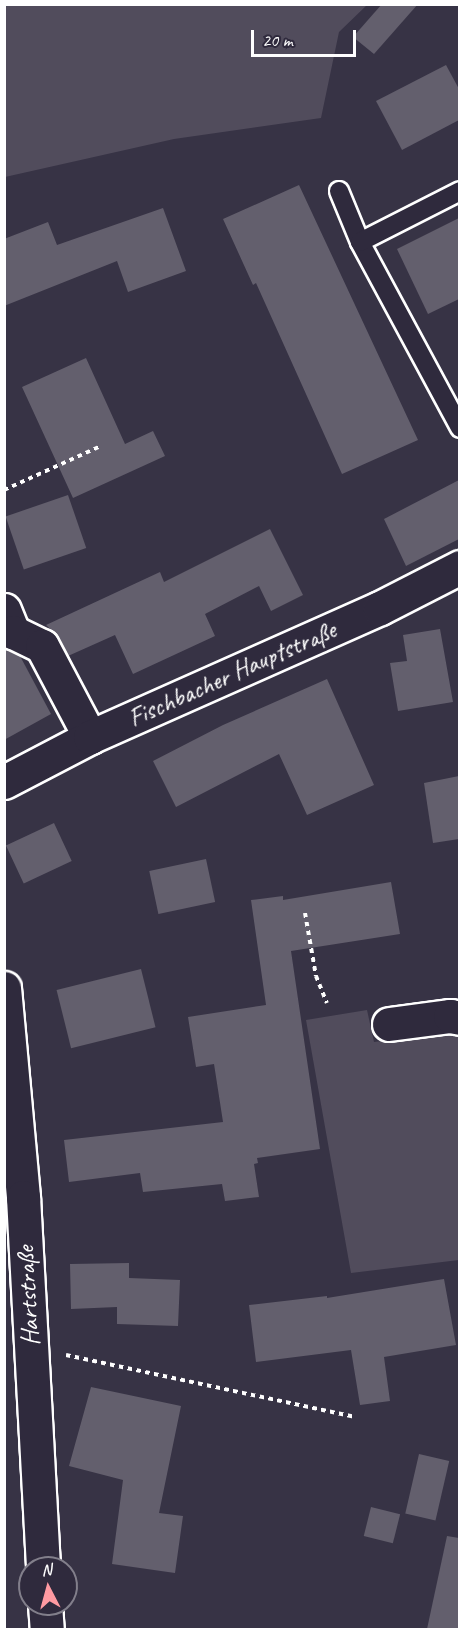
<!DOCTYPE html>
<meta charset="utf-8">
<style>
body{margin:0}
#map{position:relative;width:464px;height:1634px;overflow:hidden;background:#373345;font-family:Caveat,sans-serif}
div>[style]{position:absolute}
.green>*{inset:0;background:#514c5c}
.building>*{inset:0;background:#635f6d;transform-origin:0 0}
.path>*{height:4px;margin-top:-2px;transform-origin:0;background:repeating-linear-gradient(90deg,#fff 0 4.5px,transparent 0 9px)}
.roads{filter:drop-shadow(2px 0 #fff) drop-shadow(-2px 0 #fff) drop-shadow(0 2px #fff) drop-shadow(0 -2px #fff)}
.service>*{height:18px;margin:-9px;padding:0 9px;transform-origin:9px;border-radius:9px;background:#2f2a3d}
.minor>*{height:33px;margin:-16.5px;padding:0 16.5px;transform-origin:16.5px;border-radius:16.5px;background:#2f2a3d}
.secondary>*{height:33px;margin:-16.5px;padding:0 16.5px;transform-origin:16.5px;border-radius:16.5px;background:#2f2a3d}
span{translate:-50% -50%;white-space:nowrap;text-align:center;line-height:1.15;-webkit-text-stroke:5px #2f2a3d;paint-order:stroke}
.street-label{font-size:26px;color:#fff}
.frame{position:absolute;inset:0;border:6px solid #fff;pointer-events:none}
.north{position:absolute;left:18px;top:1556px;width:60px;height:60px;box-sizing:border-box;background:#2f2a3d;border:2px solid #827f8b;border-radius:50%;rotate:354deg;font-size:16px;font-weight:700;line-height:24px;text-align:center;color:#fff}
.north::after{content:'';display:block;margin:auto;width:21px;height:27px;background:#ff9aa2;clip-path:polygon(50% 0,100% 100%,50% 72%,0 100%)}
.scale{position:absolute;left:251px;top:30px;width:105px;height:27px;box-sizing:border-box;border:3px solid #fff;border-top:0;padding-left:8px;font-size:18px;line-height:21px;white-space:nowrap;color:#fff;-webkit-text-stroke:4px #2f2a3d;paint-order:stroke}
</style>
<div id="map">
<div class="green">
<div style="clip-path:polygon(4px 5px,5px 4px,367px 5px,339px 32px,321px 118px,174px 139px,5px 177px)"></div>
<div style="clip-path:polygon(367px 1010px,374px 1042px,459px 1031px,459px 1260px,351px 1273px,306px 1020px)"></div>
</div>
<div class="building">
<div style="clip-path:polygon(382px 4px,418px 4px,374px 54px,353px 37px)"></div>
<div style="clip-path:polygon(446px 65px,459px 89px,459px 120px,402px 150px,376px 101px)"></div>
<div style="clip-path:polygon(299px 185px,418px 440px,342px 474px,256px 283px,253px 285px,223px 219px)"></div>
<div style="clip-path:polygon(163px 208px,186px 271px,128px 292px,117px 261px,4px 306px,4px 239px,48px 222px,57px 245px)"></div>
<div style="clip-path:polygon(459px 218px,459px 299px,428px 314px,397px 249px)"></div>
<div style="clip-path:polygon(86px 358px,125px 444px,153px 431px,165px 456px,73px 498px,22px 387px)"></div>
<div style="clip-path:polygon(459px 480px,459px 539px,406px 566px,384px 519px)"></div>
<div style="left:68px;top:495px;width:56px;height:66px;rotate:71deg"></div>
<div style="clip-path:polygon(270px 529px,303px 595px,271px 611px,259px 586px,205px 614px,215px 636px,133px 674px,115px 635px,68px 656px,59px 637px,46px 625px,160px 572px,164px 582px)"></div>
<div style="clip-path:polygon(440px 629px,453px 702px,398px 711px,390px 663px,407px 661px,403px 635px)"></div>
<div style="clip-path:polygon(4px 649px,20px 656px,51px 714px,4px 740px)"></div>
<div style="clip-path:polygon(327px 679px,374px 785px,307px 815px,279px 754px,176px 807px,153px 761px,223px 725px)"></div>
<div style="clip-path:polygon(459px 776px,459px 839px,433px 843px,424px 783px)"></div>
<div style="left:54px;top:823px;width:42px;height:53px;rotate:65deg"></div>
<div style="left:206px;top:859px;width:44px;height:58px;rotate:78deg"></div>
<div style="clip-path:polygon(391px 882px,400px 934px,291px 951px,320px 1149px,257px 1158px,258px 1163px,254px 1164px,259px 1197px,225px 1201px,222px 1184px,143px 1192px,140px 1173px,69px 1182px,64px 1140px,223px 1122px,214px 1064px,196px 1067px,188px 1017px,266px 1005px,251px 900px,283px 896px,283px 900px)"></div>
<div style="left:141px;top:969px;width:60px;height:87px;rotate:76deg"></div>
<div style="clip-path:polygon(129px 1263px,129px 1278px,180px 1280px,178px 1326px,117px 1324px,117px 1307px,71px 1309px,70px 1264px)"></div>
<div style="clip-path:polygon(444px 1279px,456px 1345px,384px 1357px,390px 1401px,360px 1405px,351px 1350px,256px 1362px,249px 1305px,327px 1296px,327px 1298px)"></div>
<div style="clip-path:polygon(91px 1387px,181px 1406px,159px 1513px,183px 1516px,175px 1573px,112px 1564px,123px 1480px,69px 1466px)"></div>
<div style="left:419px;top:1454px;width:31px;height:61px;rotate:13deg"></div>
<div style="left:371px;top:1507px;width:30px;height:30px;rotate:14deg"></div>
<div style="clip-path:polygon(447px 1536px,459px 1538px,459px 1629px,427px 1629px)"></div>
</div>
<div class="path">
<div style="left:4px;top:490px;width:107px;rotate:-24.4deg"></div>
<div style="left:305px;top:913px;width:64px;rotate:80.1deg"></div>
<div style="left:316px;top:976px;width:29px;rotate:68deg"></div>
<div style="left:66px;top:1355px;width:296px;rotate:12.1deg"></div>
</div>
<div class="roads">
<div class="service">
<div style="left:339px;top:191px;width:55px;rotate:67.6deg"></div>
<div style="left:360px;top:242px;width:211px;rotate:61.7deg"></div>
<div style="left:360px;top:242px;width:112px;rotate:-27deg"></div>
</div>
<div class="minor">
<div style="left:4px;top:610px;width:24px;rotate:68deg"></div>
<div style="left:13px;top:632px;width:32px;rotate:26deg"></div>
<div style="left:42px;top:646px;width:103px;rotate:62.2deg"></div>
<div style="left:4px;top:988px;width:210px;rotate:84.8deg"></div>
<div style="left:23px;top:1197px;width:372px;rotate:86.9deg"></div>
<div style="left:389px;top:1024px;width:62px;rotate:-7.5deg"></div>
<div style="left:450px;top:1016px;width:10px;rotate:11deg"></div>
<div style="left:45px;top:1604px;width:26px;rotate:86deg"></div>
</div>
<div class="secondary">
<div style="left:4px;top:782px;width:97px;rotate:-27.6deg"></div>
<div style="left:90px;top:737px;width:317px;rotate:-24deg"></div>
<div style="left:380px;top:608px;width:90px;rotate:-27.1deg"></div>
</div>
</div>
<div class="street-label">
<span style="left:232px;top:674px;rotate:-24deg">Fischbacher Hauptstraße</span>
<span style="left:28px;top:1296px;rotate:-93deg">Hartstraße</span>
</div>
<div class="frame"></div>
<div class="north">N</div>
<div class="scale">20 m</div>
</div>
